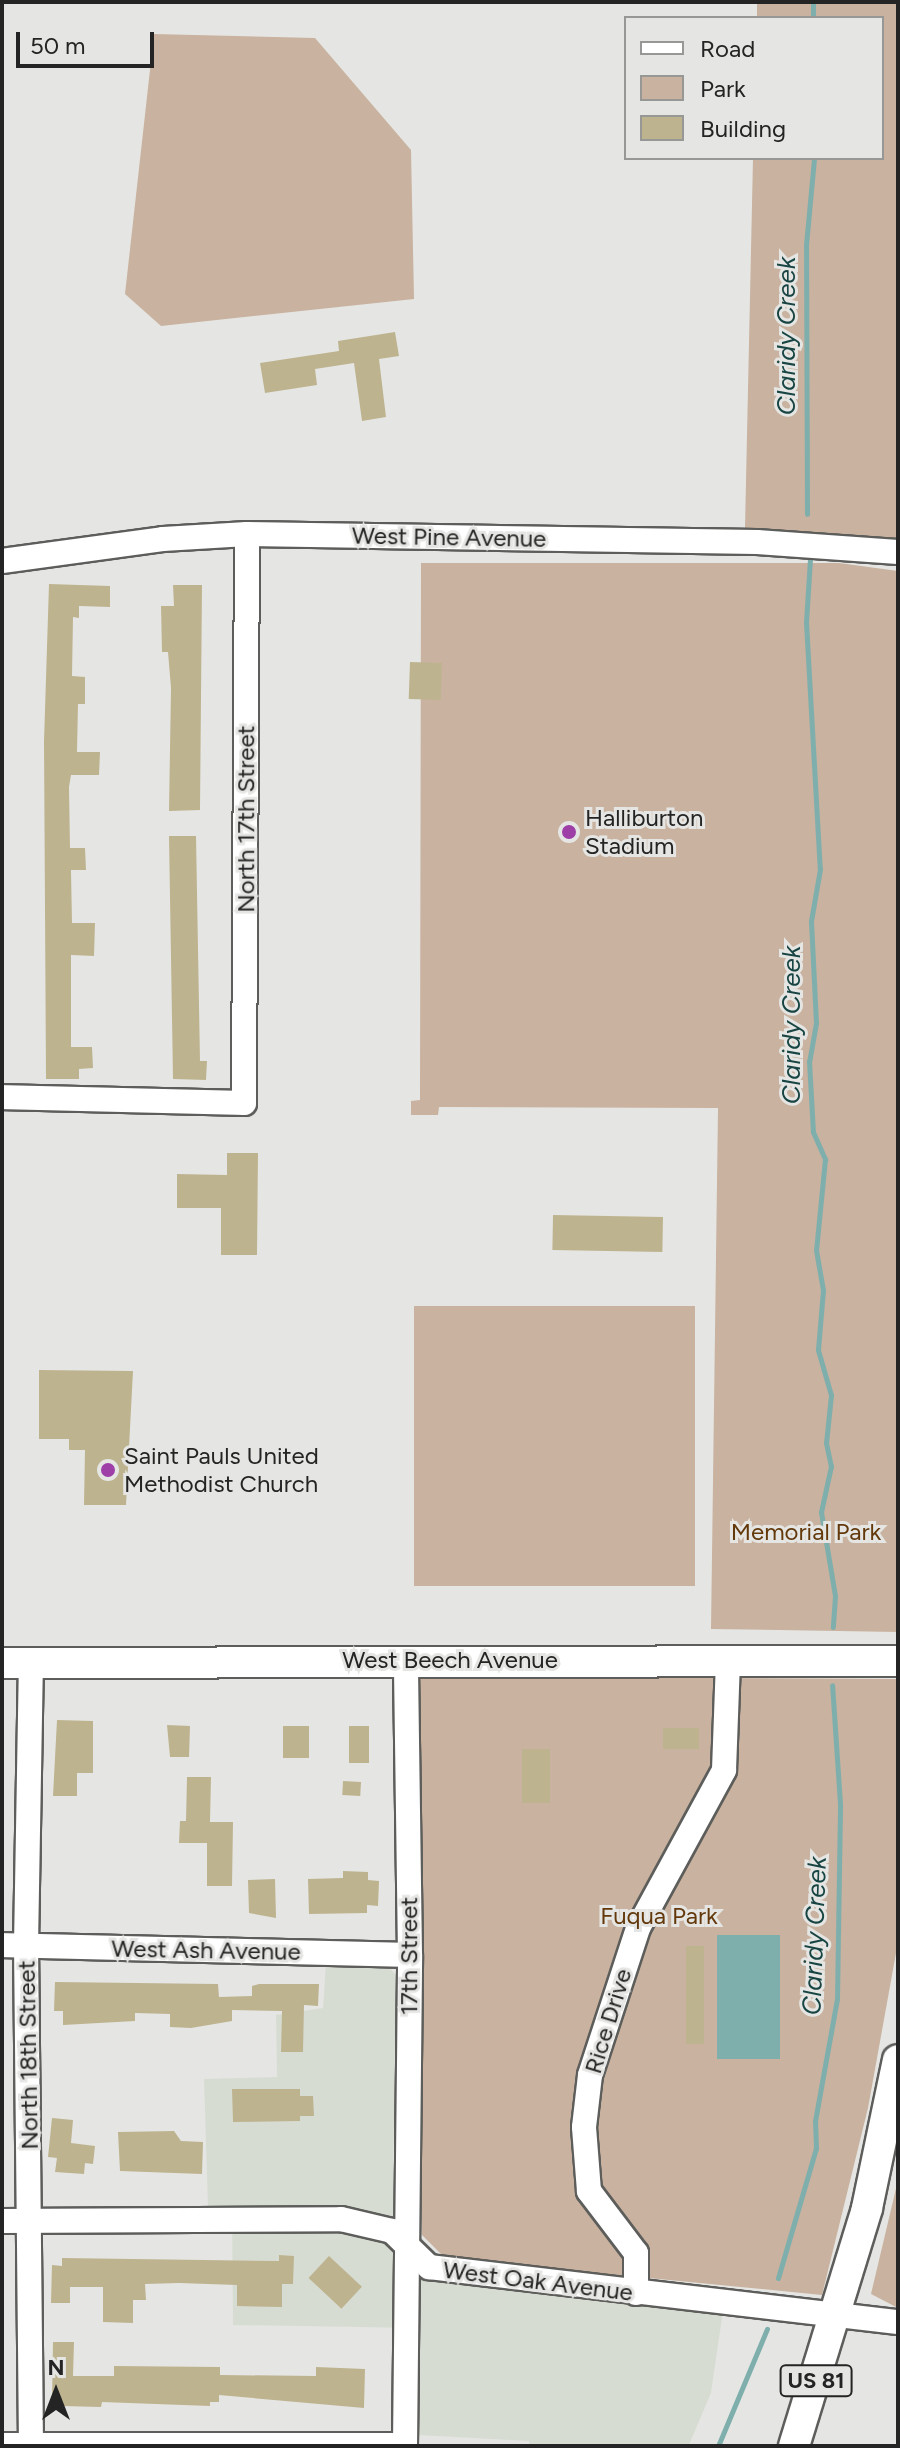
<!DOCTYPE html>
<style>
body{margin:0}
#map{position:relative;width:900px;height:2448px;overflow:hidden;background:#e5e6e3;font-family:Figtree,sans-serif}
div>[style]{position:absolute}
.built>*{inset:0;background:#d7dcd2}
.green>*{inset:0;background:#c9b29f;transform-origin:0 0}
.water>*{inset:0;background:#7fafac;transform-origin:0 0}
.stream>*{height:5px;margin:-2.5px;padding:0 2.5px;transform-origin:2.5px;border-radius:2.5px;background:#7fafac}
.building>*{inset:0;background:#beb38f;transform-origin:0 0}
.roads{filter:drop-shadow(2px 0 #5d5e5b) drop-shadow(-2px 0 #5d5e5b) drop-shadow(0 2px #5d5e5b) drop-shadow(0 -2px #5d5e5b)}
.minor>*{height:24px;margin:-12px;padding:0 12px;transform-origin:12px;border-radius:12px;background:#fff}
.major>*{height:30px;margin:-15px;padding:0 15px;transform-origin:15px;border-radius:15px;background:#fff}
.dots>*{width:22px;height:22px;translate:-50% -50%;box-sizing:border-box;border:4px solid #e5e6e3;border-radius:50%}
span{translate:-50% -50%;white-space:nowrap;text-align:center;line-height:1.15;-webkit-text-stroke:6px #e5e6e3;paint-order:stroke}
.shield-label span{padding:2px 6px;background:#e5e6e3;border:2px solid;border-radius:6px;-webkit-text-stroke-width:0}
.shield-label{font-size:22px;color:#232423;font-weight:700}
.street-label{font-size:24px;color:#232423}
.poi-label{font-size:24px;color:#232423}
.left{translate:0 -50%;text-align:left}
.park-label{font-size:24px;color:#63390c}
.water-label{font-size:26px;color:#184543;font-style:italic}
.frame{position:absolute;inset:0;border:4px solid #232423;pointer-events:none}
.legend{position:absolute;left:624px;top:16px;width:260px;height:144px;box-sizing:border-box;background:#e5e6e3;border:2px solid #979896;margin:0;padding:10px 14px;list-style:none;font-size:24px;color:#232423}
.legend li{display:flex;align-items:center;gap:16px;height:40px}
.legend b{width:40px;border:2px solid #979896}
.north{position:absolute;left:16px;top:2352px;width:80px;height:80px;-webkit-text-stroke:6px #e5e6e3;paint-order:stroke;rotate:0deg;font-size:22px;font-weight:700;line-height:32px;text-align:center;color:#232423}
.north::after{content:'';display:block;margin:auto;width:28px;height:36px;background:#232423;clip-path:polygon(50% 0,100% 100%,50% 72%,0 100%)}
.scale{position:absolute;left:16px;top:32px;width:138px;height:36px;box-sizing:border-box;border:4px solid #232423;border-top:0;padding-left:10px;font-size:24px;line-height:28px;white-space:nowrap;color:#232423;-webkit-text-stroke:6px #e5e6e3;paint-order:stroke}
</style>
<div id="map">
<div class="built">
<div style="clip-path:polygon(326px 1962px,386px 1964px,396px 1975px,393px 2185px,398px 2276px,723px 2311px,711px 2393px,689px 2445px,530px 2446px,529px 2441px,418px 2435px,416px 2328px,233px 2325px,232px 2208px,208px 2208px,204px 2079px,277px 2077px,276px 2015px,323px 2008px)"></div>
</div>
<div class="green">
<div style="clip-path:polygon(757px 2px,898px 2px,898px 540px,745px 528px,753px 158px,882px 158px,882px 18px,757px 18px)"></div>
<div style="clip-path:polygon(154px 34px,315px 38px,411px 150px,414px 299px,161px 326px,125px 294px)"></div>
<div style="clip-path:polygon(421px 563px,839px 563px,898px 571px,898px 1632px,711px 1629px,718px 1108px,439px 1107px,438px 1115px,411px 1115px,411px 1101px,420px 1100px)"></div>
<div style="left:414px;top:1306px;width:281px;height:280px"></div>
<div style="clip-path:polygon(417px 1676px,898px 1679px,896px 1953px,868px 2108px,822px 2295px,445px 2258px,422px 2235px)"></div>
<div style="clip-path:polygon(898px 2180px,898px 2308px,871px 2294px)"></div>
</div>
<div class="water">
<div style="left:717px;top:1935px;width:63px;height:124px"></div>
</div>
<div class="stream">
<div style="left:813px;top:18px;width:16px;rotate:-90deg"></div>
<div style="left:807px;top:514px;width:269px;rotate:-90.2deg"></div>
<div style="left:806px;top:245px;width:87px;rotate:-84.7deg"></div>
<div style="left:810px;top:559px;width:63px;rotate:93.6deg"></div>
<div style="left:806px;top:622px;width:247px;rotate:86.8deg"></div>
<div style="left:820px;top:869px;width:53px;rotate:99.8deg"></div>
<div style="left:811px;top:921px;width:102px;rotate:87.2deg"></div>
<div style="left:816px;top:1023px;width:39px;rotate:100deg"></div>
<div style="left:809px;top:1061px;width:71px;rotate:86.8deg"></div>
<div style="left:813px;top:1132px;width:30px;rotate:66deg"></div>
<div style="left:825px;top:1159px;width:91px;rotate:95.6deg"></div>
<div style="left:816px;top:1250px;width:41px;rotate:80.1deg"></div>
<div style="left:823px;top:1290px;width:60px;rotate:94.8deg"></div>
<div style="left:818px;top:1350px;width:47px;rotate:73.9deg"></div>
<div style="left:831px;top:1395px;width:48px;rotate:95.9deg"></div>
<div style="left:826px;top:1443px;width:24px;rotate:78deg"></div>
<div style="left:831px;top:1466px;width:47px;rotate:102.3deg"></div>
<div style="left:821px;top:1512px;width:85px;rotate:80.5deg"></div>
<div style="left:835px;top:1596px;width:31px;rotate:94deg"></div>
<div style="left:778px;top:2278px;width:135px;rotate:-73.7deg"></div>
<div style="left:816px;top:2148px;width:27px;rotate:-92deg"></div>
<div style="left:815px;top:2121px;width:124px;rotate:-79.8deg"></div>
<div style="left:837px;top:1999px;width:195px;rotate:-89.1deg"></div>
<div style="left:840px;top:1804px;width:119px;rotate:-93.8deg"></div>
<div style="left:718px;top:2446px;width:127px;rotate:-67.3deg"></div>
</div>
<div class="building">
<div style="clip-path:polygon(395px 332px,399px 356px,379px 359px,386px 417px,362px 421px,354px 363px,315px 369px,317px 385px,265px 393px,260px 363px,339px 351px,338px 341px)"></div>
<div style="clip-path:polygon(49px 584px,110px 586px,110px 607px,79px 606px,79px 618px,73px 617px,72px 676px,85px 677px,85px 704px,78px 704px,77px 752px,100px 752px,99px 775px,71px 775px,69px 787px,70px 848px,85px 848px,86px 870px,71px 870px,72px 923px,95px 923px,94px 956px,71px 955px,71px 1047px,92px 1047px,93px 1068px,79px 1069px,79px 1079px,46px 1079px,44px 741px)"></div>
<div style="clip-path:polygon(173px 585px,202px 585px,200px 810px,169px 811px,171px 688px,168px 652px,162px 652px,161px 606px,174px 606px)"></div>
<div style="left:410px;top:662px;width:32px;height:37px;rotate:2deg"></div>
<div style="clip-path:polygon(169px 836px,196px 836px,200px 1061px,207px 1061px,206px 1080px,173px 1079px)"></div>
<div style="clip-path:polygon(227px 1153px,258px 1153px,257px 1255px,221px 1255px,221px 1208px,177px 1208px,177px 1174px,227px 1175px)"></div>
<div style="left:553px;top:1215px;width:110px;height:35px;rotate:1deg"></div>
<div style="clip-path:polygon(39px 1370px,133px 1371px,126px 1505px,84px 1505px,85px 1450px,69px 1450px,69px 1439px,39px 1439px)"></div>
<div style="clip-path:polygon(57px 1720px,93px 1721px,93px 1773px,77px 1773px,77px 1796px,53px 1796px)"></div>
<div style="clip-path:polygon(167px 1725px,190px 1726px,189px 1757px,170px 1757px)"></div>
<div style="left:283px;top:1726px;width:26px;height:32px"></div>
<div style="left:349px;top:1726px;width:20px;height:37px"></div>
<div style="left:663px;top:1728px;width:36px;height:21px"></div>
<div style="left:522px;top:1749px;width:28px;height:54px"></div>
<div style="clip-path:polygon(187px 1777px,211px 1777px,210px 1822px,233px 1822px,232px 1886px,207px 1886px,207px 1843px,179px 1843px,180px 1821px,186px 1821px)"></div>
<div style="left:343px;top:1781px;width:18px;height:14px;rotate:3deg"></div>
<div style="clip-path:polygon(343px 1871px,368px 1872px,368px 1880px,379px 1881px,378px 1906px,367px 1905px,367px 1913px,309px 1914px,308px 1879px,343px 1878px)"></div>
<div style="clip-path:polygon(275px 1879px,276px 1918px,249px 1913px,248px 1880px)"></div>
<div style="left:704px;top:1946px;width:98px;height:18px;rotate:90deg"></div>
<div style="clip-path:polygon(55px 1982px,218px 1984px,219px 1997px,252px 1996px,252px 1986px,259px 1984px,319px 1984px,318px 2006px,304px 2005px,303px 2052px,281px 2052px,282px 2011px,232px 2010px,232px 2021px,191px 2028px,170px 2027px,170px 2014px,135px 2013px,135px 2021px,63px 2025px,63px 2011px,54px 2011px)"></div>
<div style="clip-path:polygon(232px 2089px,300px 2089px,300px 2096px,313px 2096px,314px 2116px,300px 2116px,300px 2121px,233px 2122px)"></div>
<div style="clip-path:polygon(52px 2118px,73px 2120px,71px 2143px,95px 2146px,93px 2164px,85px 2163px,84px 2174px,55px 2172px,57px 2158px,48px 2157px)"></div>
<div style="clip-path:polygon(174px 2131px,181px 2141px,203px 2142px,202px 2174px,120px 2171px,118px 2132px)"></div>
<div style="clip-path:polygon(279px 2255px,294px 2256px,293px 2284px,282px 2284px,282px 2307px,237px 2306px,237px 2285px,179px 2283px,145px 2284px,146px 2300px,133px 2300px,133px 2323px,103px 2322px,103px 2287px,70px 2287px,70px 2303px,51px 2303px,52px 2265px,62px 2266px,62px 2258px,279px 2261px)"></div>
<div style="left:329px;top:2256px;width:45px;height:30px;rotate:43deg"></div>
<div style="clip-path:polygon(53px 2342px,74px 2342px,73px 2376px,114px 2376px,114px 2366px,220px 2367px,220px 2375px,316px 2376px,316px 2367px,365px 2369px,364px 2408px,219px 2395px,219px 2402px,210px 2402px,210px 2406px,102px 2402px,101px 2407px,62px 2406px,63px 2401px,52px 2401px)"></div>
</div>
<div class="roads">
<div class="minor">
<div style="left:2px;top:561px;width:162px;rotate:-7.8deg"></div>
<div style="left:163px;top:539px;width:84px;rotate:-3.4deg"></div>
<div style="left:247px;top:534px;width:510px;rotate:0.9deg"></div>
<div style="left:757px;top:542px;width:141px;rotate:4.1deg"></div>
<div style="left:2px;top:1097px;width:242px;rotate:1.4deg"></div>
<div style="left:244px;top:1103px;width:569px;rotate:-89.7deg"></div>
<div style="left:2px;top:1945px;width:408px;rotate:1.4deg"></div>
<div style="left:2px;top:2221px;width:339px;rotate:-0.3deg"></div>
<div style="left:341px;top:2219px;width:52px;rotate:13.2deg"></div>
<div style="left:392px;top:2231px;width:52px;rotate:44.2deg"></div>
<div style="left:429px;top:2267px;width:472px;rotate:6.7deg"></div>
<div style="left:636px;top:2293px;width:40px;rotate:-90deg"></div>
<div style="left:636px;top:2253px;width:78px;rotate:-127.2deg"></div>
<div style="left:589px;top:2191px;width:64px;rotate:-94.5deg"></div>
<div style="left:584px;top:2127px;width:52px;rotate:-83.4deg"></div>
<div style="left:590px;top:2075px;width:155px;rotate:-71.9deg"></div>
<div style="left:638px;top:1928px;width:180px;rotate:-61.4deg"></div>
<div style="left:724px;top:1770px;width:110px;rotate:-87.9deg"></div>
<div style="left:2px;top:2445px;width:403px"></div>
<div style="left:31px;top:2446px;width:501px;rotate:-90.57deg"></div>
<div style="left:26px;top:1945px;width:282px;rotate:-89deg"></div>
<div style="left:405px;top:2446px;width:491px;rotate:-89.4deg"></div>
<div style="left:410px;top:1955px;width:296px;rotate:-90.8deg"></div>
</div>
<div class="major">
<div style="left:2px;top:1663px;width:896px;rotate:-0.13deg"></div>
<div style="left:794px;top:2446px;width:249px;rotate:-72.9deg"></div>
<div style="left:867px;top:2208px;width:151px;rotate:-78.2deg"></div>
</div>
</div>
<div class="dots">
<div style="left:569px;top:832px;background:#9e3fa8"></div>
<div style="left:108px;top:1470px;background:#9e3fa8"></div>
</div>
<div class="shield-label">
<span style="left:816px;top:2381px">US 81</span>
</div>
<div class="street-label">
<span style="left:449px;top:537px;rotate:1deg">West Pine Avenue</span>
<span style="left:246px;top:819px;rotate:-90deg">North 17th Street</span>
<span style="left:450px;top:1660px">West Beech Avenue</span>
<span style="left:206px;top:1950px;rotate:1deg">West Ash Avenue</span>
<span style="left:409px;top:1956px;rotate:-90deg">17th Street</span>
<span style="left:608px;top:2021px;rotate:-73deg">Rice Drive</span>
<span style="left:28px;top:2055px;rotate:-91deg">North 18th Street</span>
<span style="left:538px;top:2281px;rotate:7deg">West Oak Avenue</span>
</div>
<div class="poi-label">
<span class="left" style="left:585px;top:832px">Halliburton<br>Stadium</span>
<span class="left" style="left:124px;top:1470px">Saint Pauls United<br>Methodist Church</span>
</div>
<div class="park-label">
<span style="left:806px;top:1532px">Memorial Park</span>
<span style="left:659px;top:1916px">Fuqua Park</span>
</div>
<div class="water-label">
<span style="left:787px;top:336px;rotate:-90deg">Claridy Creek</span>
<span style="left:792px;top:1025px;rotate:-90deg">Claridy Creek</span>
<span style="left:815px;top:1936px;rotate:-88deg">Claridy Creek</span>
</div>
<div class="frame"></div>
<ul class="legend">
<li><b style="height:10px;background:#fff"></b>Road</li>
<li><b style="height:22px;background:#c9b29f"></b>Park</li>
<li><b style="height:22px;background:#beb38f"></b>Building</li>
</ul>
<div class="north">N</div>
<div class="scale">50 m</div>
</div>
